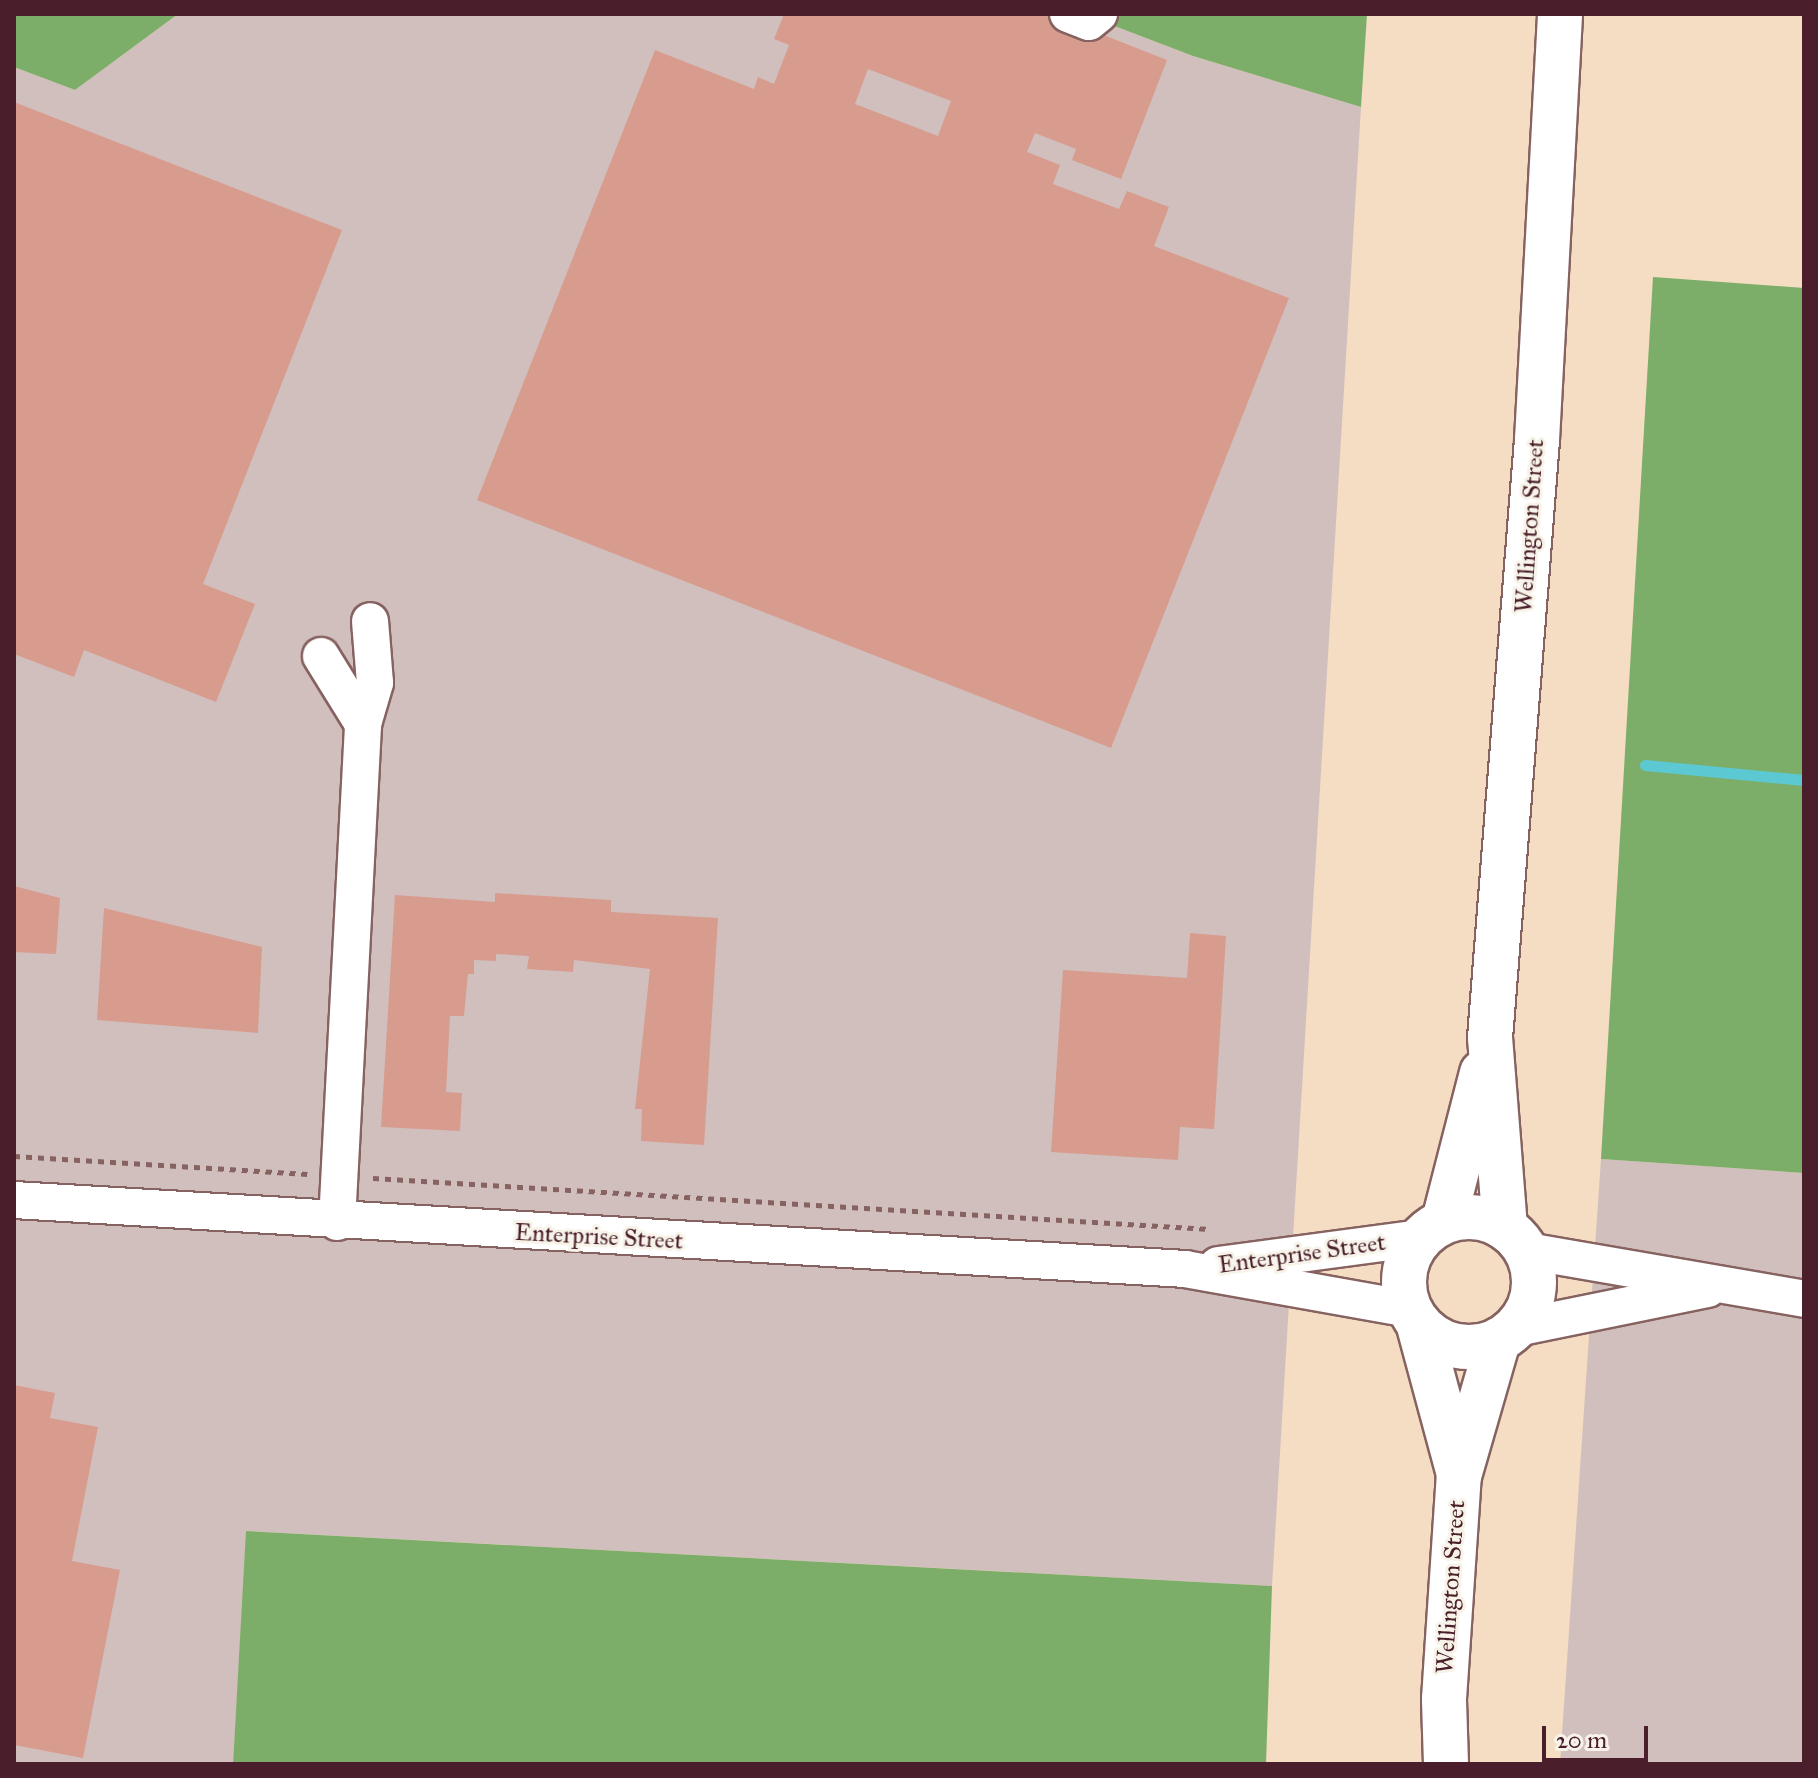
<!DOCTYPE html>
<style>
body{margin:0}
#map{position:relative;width:1818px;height:1778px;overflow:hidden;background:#f4ddc3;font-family:"IM FELL Great Primer",serif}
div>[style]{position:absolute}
.industrial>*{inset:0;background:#d1bfbe}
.forest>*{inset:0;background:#7cae69}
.stream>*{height:11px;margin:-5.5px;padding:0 5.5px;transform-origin:5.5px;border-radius:5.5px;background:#5cc9d2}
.building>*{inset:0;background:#d79c8e}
.path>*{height:5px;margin-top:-2.5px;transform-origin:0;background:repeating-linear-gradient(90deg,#866260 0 6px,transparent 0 12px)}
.roads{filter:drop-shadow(2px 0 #866260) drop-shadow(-2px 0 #866260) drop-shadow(0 2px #866260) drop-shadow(0 -2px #866260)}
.minor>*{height:36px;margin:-18px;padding:0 18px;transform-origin:18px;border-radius:18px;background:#fff}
.major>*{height:44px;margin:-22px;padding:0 22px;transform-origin:22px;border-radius:22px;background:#fff}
.major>.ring{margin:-22px;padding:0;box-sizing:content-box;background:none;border:44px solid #fff;border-radius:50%}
span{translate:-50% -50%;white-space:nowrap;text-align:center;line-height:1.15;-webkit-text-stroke:6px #f7f3e8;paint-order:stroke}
.street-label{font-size:24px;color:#4a1f2b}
.frame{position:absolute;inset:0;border:16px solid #4a1f2b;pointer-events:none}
.scale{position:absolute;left:1542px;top:1726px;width:106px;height:36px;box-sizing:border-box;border:4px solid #4a1f2b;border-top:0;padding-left:10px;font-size:24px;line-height:28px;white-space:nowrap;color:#4a1f2b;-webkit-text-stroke:6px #f7f3e8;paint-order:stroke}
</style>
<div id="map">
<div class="industrial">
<div style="clip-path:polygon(178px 14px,1083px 14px,1193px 56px,1361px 107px,1272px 1586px,247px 1531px,233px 1764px,14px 1764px,14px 67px,75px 90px)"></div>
<div style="clip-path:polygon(1601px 1159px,1804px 1173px,1804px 1764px,1560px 1764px)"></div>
</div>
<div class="forest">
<div style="clip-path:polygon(14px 14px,178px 14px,75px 90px,14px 67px)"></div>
<div style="clip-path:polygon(1083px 14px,1367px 14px,1361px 107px,1193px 56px)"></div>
<div style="clip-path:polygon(1653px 277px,1804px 288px,1804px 1173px,1601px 1159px)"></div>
<div style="clip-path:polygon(246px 1531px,1272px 1586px,1266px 1764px,233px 1764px)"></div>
</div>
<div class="stream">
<div style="left:1645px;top:765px;width:160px;rotate:5.4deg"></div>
</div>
<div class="building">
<div style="clip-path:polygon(evenodd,784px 14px,1050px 14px,1167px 60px,1121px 179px,1072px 160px,1076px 149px,1035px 133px,1027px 152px,1060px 165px,1053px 184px,1119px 209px,1127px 191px,1169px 207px,1154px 246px,1289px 298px,1111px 748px,477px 500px,655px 50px,754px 89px,758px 77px,774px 84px,789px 45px,774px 39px,784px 14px,868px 69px,951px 101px,938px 136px,855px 104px,868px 69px)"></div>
<div style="clip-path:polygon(14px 102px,342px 230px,203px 584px,255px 604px,216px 702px,84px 650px,74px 677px,14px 654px)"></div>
<div style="clip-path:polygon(14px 886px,60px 898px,56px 954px,14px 952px)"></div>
<div style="clip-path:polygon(495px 893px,611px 900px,611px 912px,718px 918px,704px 1145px,641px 1141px,642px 1109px,635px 1109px,650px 969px,574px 960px,573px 972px,527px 969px,529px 956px,496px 954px,496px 961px,474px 960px,474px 974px,468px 974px,464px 1016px,450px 1016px,446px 1092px,462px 1093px,460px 1131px,381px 1127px,395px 895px,495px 902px)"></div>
<div style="clip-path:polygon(104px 908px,262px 947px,258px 1033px,97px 1020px)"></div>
<div style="clip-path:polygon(1190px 933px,1226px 936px,1214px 1129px,1180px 1127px,1178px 1160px,1051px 1152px,1063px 970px,1187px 978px)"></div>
<div style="clip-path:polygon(14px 1385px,55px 1393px,50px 1418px,98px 1427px,72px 1561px,120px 1570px,83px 1758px,14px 1745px)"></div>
</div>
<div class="path">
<div style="left:14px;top:1156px;width:294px;rotate:3.5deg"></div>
<div style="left:373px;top:1178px;width:838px;rotate:3.49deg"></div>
</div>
<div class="roads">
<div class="minor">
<div style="left:1068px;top:14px;width:22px;rotate:21deg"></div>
<div style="left:1089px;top:22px;width:13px;rotate:-39deg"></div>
<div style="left:321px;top:656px;width:80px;rotate:58.3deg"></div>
<div style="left:14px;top:1200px;width:1173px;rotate:3.37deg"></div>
<div style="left:1185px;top:1269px;width:228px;rotate:10.1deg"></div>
<div style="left:337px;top:1222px;width:499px;rotate:-87deg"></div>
<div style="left:363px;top:724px;width:43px;rotate:-73.7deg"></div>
<div style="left:375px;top:683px;width:62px;rotate:-94.6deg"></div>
<div style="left:1527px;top:1251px;width:281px;rotate:9.8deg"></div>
<div style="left:1218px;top:1265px;width:204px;rotate:-7.6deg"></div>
<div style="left:1516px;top:1328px;width:196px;rotate:-11.5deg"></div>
</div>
<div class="major">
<div class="ring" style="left:1404px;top:1217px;width:86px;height:86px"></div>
<div style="left:1444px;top:1221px;width:153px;rotate:-75.6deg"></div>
<div style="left:1505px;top:1228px;width:191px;rotate:-94.5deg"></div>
<div style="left:1490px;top:1038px;width:600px;rotate:-85.51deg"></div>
<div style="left:1537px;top:440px;width:427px;rotate:-86.9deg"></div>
<div style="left:1419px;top:1326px;width:153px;rotate:74.9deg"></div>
<div style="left:1446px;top:1764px;width:65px;rotate:-91.8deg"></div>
<div style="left:1444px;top:1699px;width:224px;rotate:-86.2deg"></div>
<div style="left:1459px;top:1476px;width:141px;rotate:-73.9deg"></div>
</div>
</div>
<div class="street-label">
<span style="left:1530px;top:526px;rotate:-86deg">Wellington Street</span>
<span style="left:599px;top:1237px;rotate:3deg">Enterprise Street</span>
<span style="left:1302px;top:1254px;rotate:-8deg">Enterprise Street</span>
<span style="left:1451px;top:1587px;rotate:-86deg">Wellington Street</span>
</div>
<div class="frame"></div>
<div class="scale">20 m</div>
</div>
